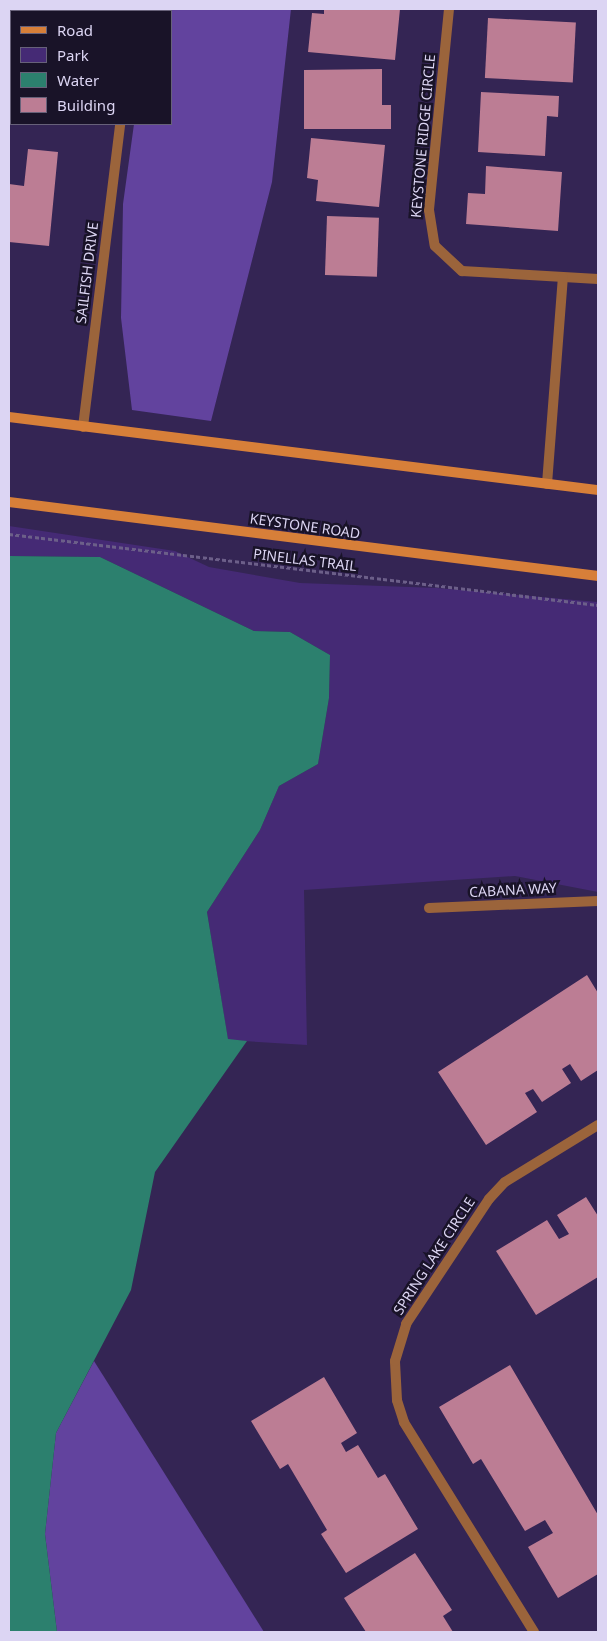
<!DOCTYPE html>
<style>
body{margin:0}
#map{position:relative;width:607px;height:1641px;overflow:hidden;background:#342554;font-family:"Noto Sans",sans-serif}
div>[style]{position:absolute}
.green>*{inset:0;background:#452a75}
.forest>*{inset:0;background:#62439e}
.water>*{inset:0;background:#2c806e}
.building>*{inset:0;background:#bc7d94;transform-origin:0 0}
.path>*{height:3px;margin-top:-1.5px;transform-origin:0;background:repeating-linear-gradient(90deg,#6c5f89 0 4px,transparent 0 6.5px)}
.minor>*{height:10px;margin:-5px;padding:0 5px;transform-origin:5px;border-radius:5px;background:#9b643b}
.secondary>*{height:10px;margin:-5px;padding:0 5px;transform-origin:5px;border-radius:5px;background:#d77f39}
span{translate:-50% -50%;white-space:nowrap;text-align:center;line-height:1.15;-webkit-text-stroke:5px #191328;paint-order:stroke}
.street-label{font-size:14px;color:#dcd5f3}
.frame{position:absolute;inset:0;border:10px solid #dcd5f3;pointer-events:none}
.legend{position:absolute;left:10px;top:10px;width:162px;height:115px;box-sizing:border-box;background:#191328;border:1px solid #676179;margin:0;padding:6px 9px;list-style:none;font-size:15px;color:#dcd5f3}
.legend li{display:flex;align-items:center;gap:10px;height:25px}
.legend b{width:25px;border:1px solid #676179}
</style>
<div id="map">
<div class="green">
<div style="clip-path:polygon(9px 526px,175px 551px,209px 567px,300px 583px,437px 588px,598px 602px,598px 892px,515px 876px,304px 890px,307px 1045px,228px 1040px,207px 912px,260px 830px,279px 786px,318px 764px,329px 698px,330px 655px,290px 632px,254px 631px,100px 557px,9px 556px)"></div>
</div>
<div class="forest">
<div style="clip-path:polygon(150px 9px,291px 9px,272px 182px,211px 421px,132px 410px,121px 318px,123px 204px,134px 124px,171px 124px,171px 11px)"></div>
<div style="clip-path:polygon(94px 1361px,264px 1632px,57px 1632px,45px 1534px,56px 1433px)"></div>
</div>
<div class="water">
<div style="clip-path:polygon(9px 556px,100px 557px,254px 631px,290px 632px,330px 655px,329px 698px,318px 764px,279px 786px,260px 830px,207px 912px,228px 1039px,247px 1041px,155px 1172px,131px 1290px,56px 1433px,45px 1534px,57px 1632px,9px 1632px)"></div>
</div>
<div class="building">
<div style="clip-path:polygon(324px 9px,400px 9px,395px 60px,308px 52px,312px 13px,324px 14px)"></div>
<div style="left:488px;top:18px;width:88px;height:60px;rotate:3deg"></div>
<div style="clip-path:polygon(382px 69px,382px 105px,391px 105px,391px 129px,304px 129px,304px 70px)"></div>
<div style="clip-path:polygon(481px 92px,559px 96px,558px 117px,547px 116px,545px 156px,478px 152px)"></div>
<div style="clip-path:polygon(311px 138px,385px 145px,379px 207px,316px 201px,318px 180px,307px 178px)"></div>
<div style="clip-path:polygon(28px 149px,58px 152px,49px 246px,9px 242px,9px 184px,24px 186px)"></div>
<div style="clip-path:polygon(486px 166px,562px 172px,558px 231px,466px 224px,468px 193px,485px 194px)"></div>
<div style="left:327px;top:216px;width:52px;height:59px;rotate:2deg"></div>
<div style="clip-path:polygon(587px 975px,598px 993px,598px 1070px,581px 1081px,570px 1064px,562px 1069px,571px 1083px,542px 1102px,533px 1089px,525px 1093px,537px 1112px,486px 1145px,438px 1072px)"></div>
<div style="clip-path:polygon(586px 1197px,598px 1216px,598px 1277px,536px 1315px,496px 1251px,547px 1220px,559px 1239px,569px 1234px,557px 1215px)"></div>
<div style="clip-path:polygon(510px 1365px,598px 1515px,598px 1574px,558px 1598px,528px 1547px,553px 1533px,545px 1520px,525px 1531px,481px 1459px,473px 1464px,439px 1407px)"></div>
<div style="clip-path:polygon(324px 1377px,357px 1433px,341px 1443px,346px 1452px,358px 1445px,378px 1478px,385px 1474px,418px 1529px,346px 1573px,321px 1534px,327px 1530px,288px 1464px,280px 1469px,251px 1421px)"></div>
<div style="clip-path:polygon(415px 1553px,452px 1610px,443px 1616px,453px 1632px,366px 1632px,344px 1598px)"></div>
</div>
<div class="path">
<div style="left:9px;top:534px;width:593px;rotate:6.87deg"></div>
</div>
<div class="minor">
<div style="left:449px;top:9px;width:202px;rotate:95.7deg"></div>
<div style="left:429px;top:210px;width:36px;rotate:81deg"></div>
<div style="left:435px;top:246px;width:37px;rotate:43deg"></div>
<div style="left:462px;top:271px;width:136px;rotate:3.4deg"></div>
<div style="left:135px;top:11px;width:2px;rotate:-63deg"></div>
<div style="left:83px;top:427px;width:305px;rotate:-83deg"></div>
<div style="left:547px;top:484px;width:207px;rotate:-85.6deg"></div>
<div style="left:429px;top:908px;width:169px;rotate:-2.4deg"></div>
<div style="left:534px;top:1632px;width:247px;rotate:-121.8deg"></div>
<div style="left:404px;top:1422px;width:23px;rotate:-108deg"></div>
<div style="left:397px;top:1400px;width:39px;rotate:-93deg"></div>
<div style="left:395px;top:1361px;width:39px;rotate:-73deg"></div>
<div style="left:406px;top:1324px;width:150px;rotate:-56.4deg"></div>
<div style="left:489px;top:1199px;width:23px;rotate:-47deg"></div>
<div style="left:505px;top:1182px;width:109px;rotate:-31.5deg"></div>
</div>
<div class="secondary">
<div style="left:9px;top:417px;width:594px;rotate:7.07deg"></div>
<div style="left:9px;top:502px;width:594px;rotate:7.16deg"></div>
</div>
<div class="street-label">
<span style="left:423px;top:136px;rotate:-85deg">KEYSTONE RIDGE CIRCLE</span>
<span style="left:87px;top:273px;rotate:-83deg">SAILFISH DRIVE</span>
<span style="left:305px;top:526px;rotate:8deg">KEYSTONE ROAD</span>
<span style="left:305px;top:560px;rotate:7deg">PINELLAS TRAIL</span>
<span style="left:513px;top:890px;rotate:-3deg">CABANA WAY</span>
<span style="left:434px;top:1256px;rotate:-57deg">SPRING LAKE CIRCLE</span>
</div>
<div class="frame"></div>
<ul class="legend">
<li><b style="height:6px;background:#d77f39"></b>Road</li>
<li><b style="height:14px;background:#452a75"></b>Park</li>
<li><b style="height:14px;background:#2c806e"></b>Water</li>
<li><b style="height:14px;background:#bc7d94"></b>Building</li>
</ul>
</div>
